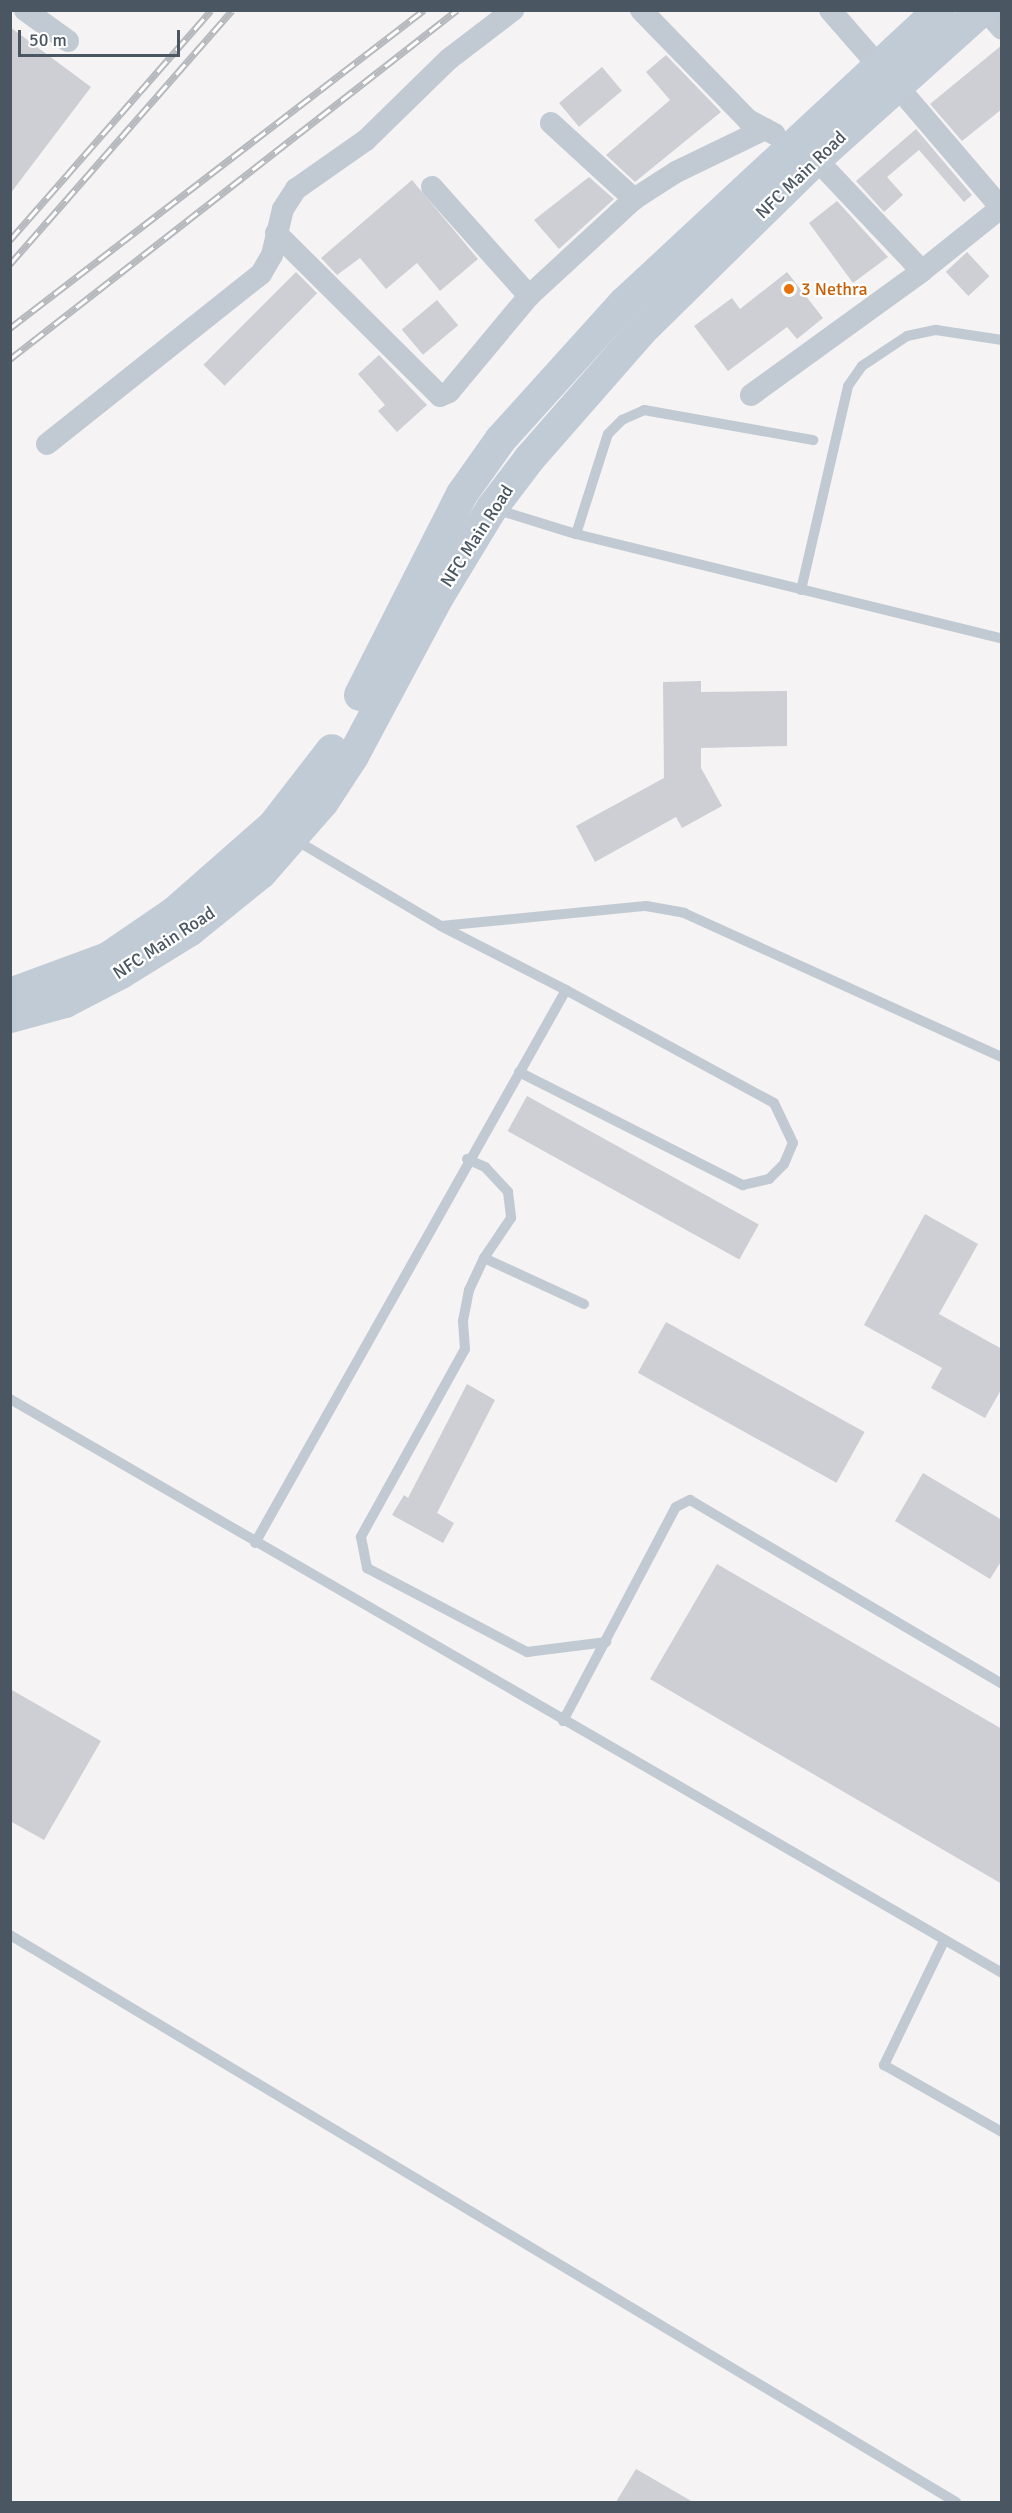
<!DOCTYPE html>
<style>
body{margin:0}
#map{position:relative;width:1012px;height:2513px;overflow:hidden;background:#f5f3f3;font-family:Signika,sans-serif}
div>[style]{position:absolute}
.building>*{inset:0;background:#cdcfd5;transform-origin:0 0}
.service>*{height:10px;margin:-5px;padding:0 5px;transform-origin:5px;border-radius:5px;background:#c1cad2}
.minor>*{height:22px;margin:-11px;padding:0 11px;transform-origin:11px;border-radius:11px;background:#c1cad2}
.secondary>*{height:32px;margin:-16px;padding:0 16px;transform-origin:16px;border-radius:16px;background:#c1cbd6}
.rail>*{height:7px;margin-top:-3.5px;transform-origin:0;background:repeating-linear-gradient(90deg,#fff 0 14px,#b5b8bd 0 28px);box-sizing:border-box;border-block:2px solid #b5b8bd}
.dots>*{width:16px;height:16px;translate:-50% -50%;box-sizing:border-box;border:3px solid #fff;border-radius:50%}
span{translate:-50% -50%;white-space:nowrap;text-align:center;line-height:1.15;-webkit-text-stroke:4.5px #fff;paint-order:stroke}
.street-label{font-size:18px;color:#4a5661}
.food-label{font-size:18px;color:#c56008}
.left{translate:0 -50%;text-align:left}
.frame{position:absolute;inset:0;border:12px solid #4a5661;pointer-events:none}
.scale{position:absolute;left:18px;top:30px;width:162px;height:27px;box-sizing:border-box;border:3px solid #4a5661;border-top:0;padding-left:8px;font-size:18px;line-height:21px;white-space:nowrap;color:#4a5661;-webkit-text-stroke:4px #fff;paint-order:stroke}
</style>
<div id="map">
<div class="building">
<div style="clip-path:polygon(10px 27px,91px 87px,10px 194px)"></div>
<div style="clip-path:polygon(1002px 45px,1002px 109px,962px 141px,930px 104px)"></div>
<div style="clip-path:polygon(666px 55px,721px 112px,635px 182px,606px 155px,670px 100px,646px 72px)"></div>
<div style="left:602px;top:67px;width:31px;height:56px;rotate:50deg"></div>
<div style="clip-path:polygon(916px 129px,972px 195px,964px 202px,919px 150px,887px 177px,903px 195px,884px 212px,856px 181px)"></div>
<div style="clip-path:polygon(589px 177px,614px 199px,559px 249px,534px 220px)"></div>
<div style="clip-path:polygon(412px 180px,478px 259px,440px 291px,417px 263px,386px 289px,360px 258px,337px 275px,321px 258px)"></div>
<div style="clip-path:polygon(837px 201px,888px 257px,853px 283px,809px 223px)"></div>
<div style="left:967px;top:252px;width:33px;height:29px;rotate:47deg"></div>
<div style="left:296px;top:272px;width:30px;height:131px;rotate:45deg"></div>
<div style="clip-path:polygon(787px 272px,823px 318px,797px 339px,787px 327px,728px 371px,694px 326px,732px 298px,740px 309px)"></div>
<div style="left:437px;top:300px;width:33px;height:46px;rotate:50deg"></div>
<div style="clip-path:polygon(379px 355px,427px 405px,397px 432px,378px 411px,385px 405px,358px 374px)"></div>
<div style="clip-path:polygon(701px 681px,701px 692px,787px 691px,787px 746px,701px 748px,701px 768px,722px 806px,682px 828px,676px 817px,595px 862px,576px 826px,664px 778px,663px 682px)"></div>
<div style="left:527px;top:1096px;width:265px;height:40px;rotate:29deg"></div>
<div style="clip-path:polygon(925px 1214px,978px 1244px,939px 1314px,1002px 1349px,1002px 1388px,985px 1418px,931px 1388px,942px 1368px,864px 1325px)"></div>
<div style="left:666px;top:1322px;width:227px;height:58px;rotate:29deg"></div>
<div style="clip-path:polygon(467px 1384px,495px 1400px,437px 1513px,454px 1523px,443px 1543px,392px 1515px,404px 1495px,408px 1498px)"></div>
<div style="clip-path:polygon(923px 1473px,1002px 1520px,1002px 1560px,990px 1579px,895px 1521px)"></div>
<div style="clip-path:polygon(717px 1564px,1002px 1729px,1002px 1884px,650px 1679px)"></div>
<div style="clip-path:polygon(10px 1689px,101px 1741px,44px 1840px,10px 1821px)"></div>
<div style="clip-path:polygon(636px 2469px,693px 2502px,616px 2502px)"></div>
</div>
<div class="service">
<div style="left:495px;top:509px;width:85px;rotate:17.2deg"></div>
<div style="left:576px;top:534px;width:439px;rotate:13.8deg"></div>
<div style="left:576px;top:534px;width:105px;rotate:-72.3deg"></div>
<div style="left:608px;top:434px;width:20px;rotate:-45deg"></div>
<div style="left:622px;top:420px;width:24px;rotate:-24deg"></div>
<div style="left:644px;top:410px;width:172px;rotate:10.1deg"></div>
<div style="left:801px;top:590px;width:209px;rotate:-77deg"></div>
<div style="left:848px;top:386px;width:24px;rotate:-55deg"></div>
<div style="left:862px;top:366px;width:54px;rotate:-33.7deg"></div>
<div style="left:907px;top:336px;width:30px;rotate:-12deg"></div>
<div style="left:936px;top:330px;width:67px;rotate:8.6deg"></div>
<div style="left:441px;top:926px;width:206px;rotate:-5.6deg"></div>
<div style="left:646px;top:906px;width:39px;rotate:10deg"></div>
<div style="left:684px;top:913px;width:349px;rotate:24.4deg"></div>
<div style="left:519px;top:1072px;width:251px;rotate:26.8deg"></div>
<div style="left:743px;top:1185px;width:27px;rotate:-13deg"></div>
<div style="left:769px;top:1179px;width:21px;rotate:-45deg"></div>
<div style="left:784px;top:1164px;width:23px;rotate:-67deg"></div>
<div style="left:793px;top:1143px;width:44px;rotate:-115.4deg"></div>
<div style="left:774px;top:1103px;width:237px;rotate:-151.5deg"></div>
<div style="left:467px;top:1159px;width:20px;rotate:24deg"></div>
<div style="left:485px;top:1167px;width:34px;rotate:47deg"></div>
<div style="left:508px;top:1192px;width:26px;rotate:83deg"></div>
<div style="left:511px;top:1218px;width:48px;rotate:124deg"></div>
<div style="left:484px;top:1258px;width:35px;rotate:115deg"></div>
<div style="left:469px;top:1290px;width:32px;rotate:101deg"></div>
<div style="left:463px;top:1321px;width:28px;rotate:86deg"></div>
<div style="left:465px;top:1349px;width:215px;rotate:119deg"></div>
<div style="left:361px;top:1537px;width:32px;rotate:79deg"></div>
<div style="left:367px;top:1568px;width:181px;rotate:27.7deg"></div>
<div style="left:527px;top:1652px;width:80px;rotate:-7.2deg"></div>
<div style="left:484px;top:1258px;width:110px;rotate:24.7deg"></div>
<div style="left:10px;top:1399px;width:1146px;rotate:30.05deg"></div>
<div style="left:255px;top:1543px;width:634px;rotate:-60.65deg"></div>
<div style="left:566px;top:990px;width:140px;rotate:-152.9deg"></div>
<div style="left:441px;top:926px;width:171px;rotate:-149.4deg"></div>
<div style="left:563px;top:1721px;width:242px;rotate:-62.2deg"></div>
<div style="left:676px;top:1507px;width:16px;rotate:-27deg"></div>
<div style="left:690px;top:1500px;width:362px;rotate:30.5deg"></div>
<div style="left:10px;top:1935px;width:1103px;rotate:30.94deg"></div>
<div style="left:944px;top:1941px;width:138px;rotate:115.8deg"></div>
<div style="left:884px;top:2065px;width:136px;rotate:29.6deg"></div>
</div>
<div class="minor">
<div style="left:25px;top:10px;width:53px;rotate:35.8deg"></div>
<div style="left:641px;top:10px;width:153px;rotate:45.8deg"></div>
<div style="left:748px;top:120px;width:30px;rotate:28deg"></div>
<div style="left:830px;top:10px;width:72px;rotate:49deg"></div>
<div style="left:985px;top:10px;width:25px;rotate:48deg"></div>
<div style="left:897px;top:86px;width:162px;rotate:49.5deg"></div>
<div style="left:551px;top:123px;width:113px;rotate:42.5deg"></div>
<div style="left:816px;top:159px;width:154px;rotate:46.6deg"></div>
<div style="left:432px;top:187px;width:146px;rotate:48.3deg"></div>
<div style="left:276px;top:233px;width:231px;rotate:44.8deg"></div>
<div style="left:440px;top:396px;width:10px;rotate:-24deg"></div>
<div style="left:449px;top:392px;width:125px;rotate:-50.2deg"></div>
<div style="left:529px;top:296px;width:143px;rotate:-42.7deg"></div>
<div style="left:634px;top:199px;width:50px;rotate:-32.7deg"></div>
<div style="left:676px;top:172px;width:99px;rotate:-25.8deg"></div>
<div style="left:751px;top:395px;width:211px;rotate:-35.9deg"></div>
<div style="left:922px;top:271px;width:102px;rotate:-38.7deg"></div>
<div style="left:47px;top:444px;width:273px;rotate:-38.5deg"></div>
<div style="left:261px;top:274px;width:22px;rotate:-60deg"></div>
<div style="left:272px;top:255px;width:47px;rotate:-76.6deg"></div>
<div style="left:283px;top:209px;width:24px;rotate:-57deg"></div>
<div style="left:296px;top:189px;width:85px;rotate:-35deg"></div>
<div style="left:366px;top:140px;width:116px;rotate:-44.3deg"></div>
<div style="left:449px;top:59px;width:81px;rotate:-37.4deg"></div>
</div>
<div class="secondary">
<div style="left:360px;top:695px;width:225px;rotate:-63.1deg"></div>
<div style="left:462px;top:494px;width:67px;rotate:-54.7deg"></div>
<div style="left:501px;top:439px;width:183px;rotate:-47.9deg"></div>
<div style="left:624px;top:303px;width:430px;rotate:-42.9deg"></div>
<div style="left:10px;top:994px;width:104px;rotate:-20.2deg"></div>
<div style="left:108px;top:958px;width:81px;rotate:-34.5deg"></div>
<div style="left:175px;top:912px;width:130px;rotate:-41.3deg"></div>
<div style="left:273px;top:826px;width:96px;rotate:-52.2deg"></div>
<div style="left:10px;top:1017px;width:57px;rotate:-15.3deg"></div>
<div style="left:65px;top:1002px;width:63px;rotate:-27.4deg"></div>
<div style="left:121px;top:973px;width:80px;rotate:-31.7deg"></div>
<div style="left:189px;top:931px;width:92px;rotate:-38.9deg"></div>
<div style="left:261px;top:873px;width:94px;rotate:-48.9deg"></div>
<div style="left:323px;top:802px;width:55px;rotate:-56.9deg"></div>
<div style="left:353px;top:756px;width:180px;rotate:-61.9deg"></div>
<div style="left:438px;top:597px;width:104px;rotate:-58.8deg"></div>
<div style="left:492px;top:508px;width:63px;rotate:-52.8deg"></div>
<div style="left:530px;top:458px;width:170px;rotate:-48.8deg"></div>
<div style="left:642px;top:330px;width:244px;rotate:-44.5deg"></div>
<div style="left:816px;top:159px;width:223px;rotate:-41.9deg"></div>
</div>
<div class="rail">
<div style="left:10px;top:240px;width:305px;rotate:-48.8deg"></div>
<div style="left:10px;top:264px;width:337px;rotate:-48.8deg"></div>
<div style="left:10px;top:328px;width:522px;rotate:-37.53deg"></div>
<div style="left:10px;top:359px;width:567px;rotate:-37.98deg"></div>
</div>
<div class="dots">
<div style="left:789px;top:289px;background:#e8710a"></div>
</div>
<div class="street-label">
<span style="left:801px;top:175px;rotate:-44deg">NFC Main Road</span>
<span style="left:477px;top:536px;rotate:-57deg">NFC Main Road</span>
<span style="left:164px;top:943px;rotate:-33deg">NFC Main Road</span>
</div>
<div class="food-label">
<span class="left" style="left:801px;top:289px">3 Nethra</span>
</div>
<div class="frame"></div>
<div class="scale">50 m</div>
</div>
